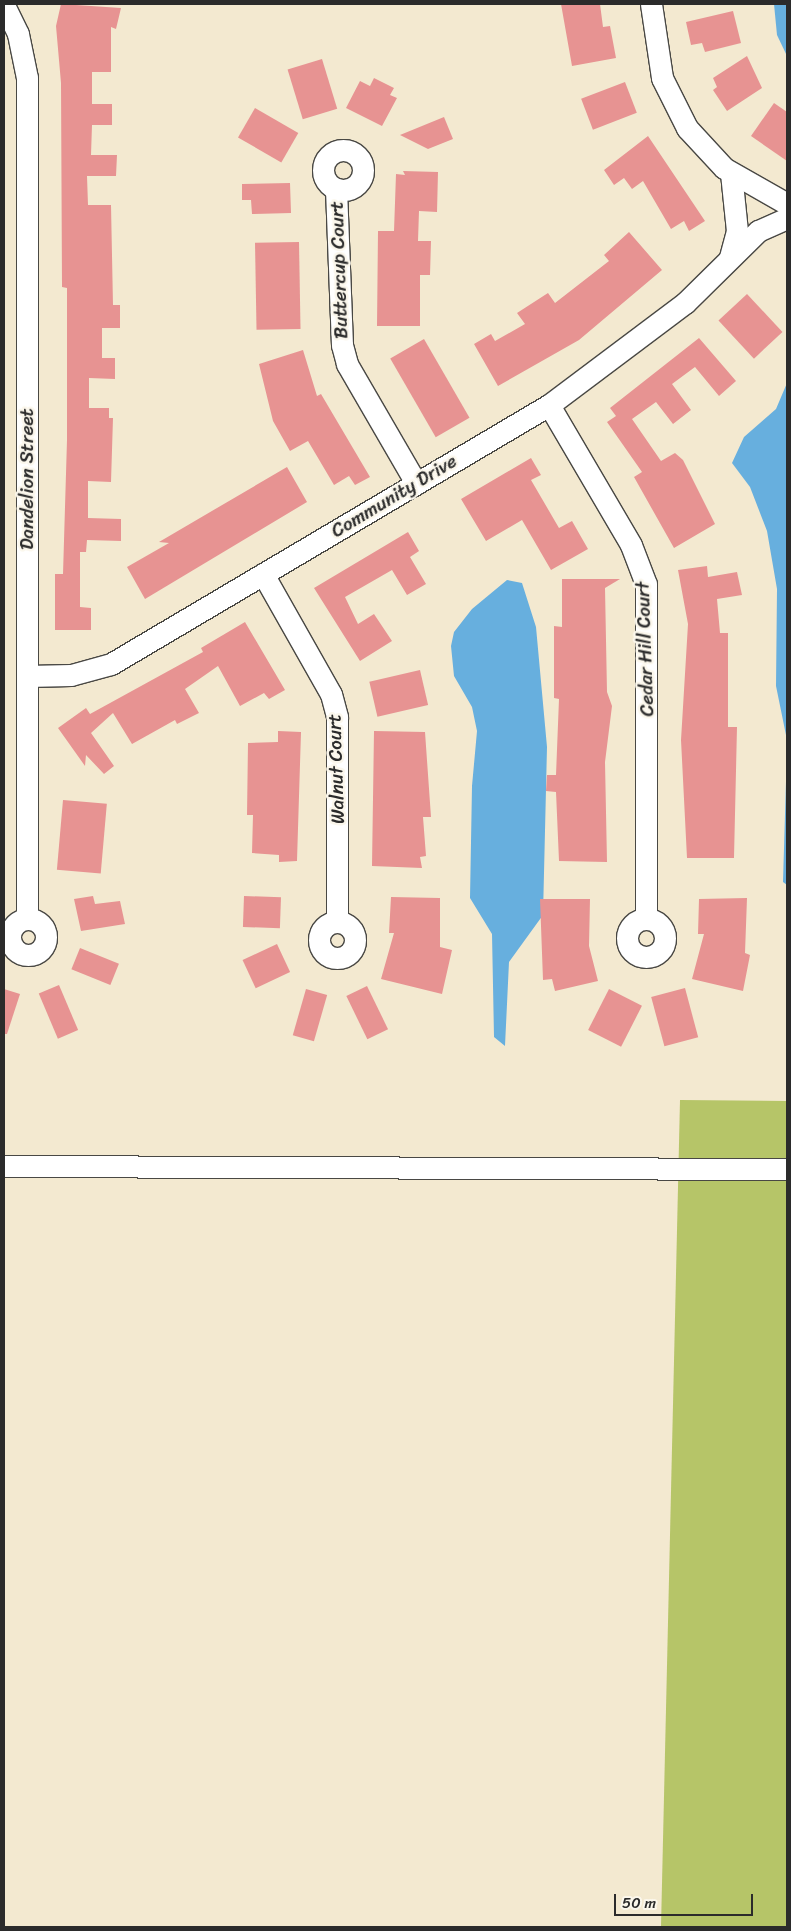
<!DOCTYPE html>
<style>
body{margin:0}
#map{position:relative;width:791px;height:1931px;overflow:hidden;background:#f3e9d0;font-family:Sriracha,sans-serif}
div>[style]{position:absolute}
.green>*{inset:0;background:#b6c568}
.water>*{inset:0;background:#67afde}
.building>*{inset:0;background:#e79392;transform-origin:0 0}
.roads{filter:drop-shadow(1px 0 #494844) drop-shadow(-1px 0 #494844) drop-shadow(0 1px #494844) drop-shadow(0 -1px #494844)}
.minor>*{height:21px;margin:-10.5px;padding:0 10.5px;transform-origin:10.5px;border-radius:10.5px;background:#fff}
.minor>.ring{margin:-10.5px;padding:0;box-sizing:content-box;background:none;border:21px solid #fff;border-radius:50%}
span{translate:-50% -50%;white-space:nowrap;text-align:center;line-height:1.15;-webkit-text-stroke:5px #fbf7ec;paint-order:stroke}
.street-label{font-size:19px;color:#2b2b2b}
.frame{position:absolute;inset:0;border:5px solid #2b2b2b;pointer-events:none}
.scale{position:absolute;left:614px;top:1894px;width:139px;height:22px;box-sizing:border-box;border:2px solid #2b2b2b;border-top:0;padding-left:6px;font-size:15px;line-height:18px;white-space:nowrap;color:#2b2b2b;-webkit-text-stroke:4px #fbf7ec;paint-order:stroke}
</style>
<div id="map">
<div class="green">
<div style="clip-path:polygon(680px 1100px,787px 1101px,787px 1927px,661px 1927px)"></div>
</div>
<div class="water">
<div style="clip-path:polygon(774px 4px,787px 4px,787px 56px,777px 35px)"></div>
<div style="clip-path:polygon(787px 383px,787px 740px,776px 686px,777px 589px,767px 531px,750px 487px,732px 463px,744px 437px,776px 409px)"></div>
<div style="clip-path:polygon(507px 580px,522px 583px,536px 627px,547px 747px,543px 915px,509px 962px,505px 1046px,494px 1037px,492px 934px,470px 898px,472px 786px,477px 731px,472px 707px,454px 676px,451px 646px,454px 632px,472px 609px)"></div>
<div style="clip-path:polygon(787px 748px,787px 885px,783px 882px)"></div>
</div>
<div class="building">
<div style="clip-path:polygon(61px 4px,121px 8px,116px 29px,111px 27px,111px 72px,92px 72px,92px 104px,112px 104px,112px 125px,92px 125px,91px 155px,117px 155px,116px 176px,87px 176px,88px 205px,111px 205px,113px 305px,120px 305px,120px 328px,102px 328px,102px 358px,115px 358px,115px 379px,89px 378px,89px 408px,109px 408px,109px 418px,113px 418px,111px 482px,88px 481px,88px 518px,121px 519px,121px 541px,87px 540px,86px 552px,80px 552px,80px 607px,91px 608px,91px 630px,55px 630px,55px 574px,63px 574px,67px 440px,67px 288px,62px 287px,61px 83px,56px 26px)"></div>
<div style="clip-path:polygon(561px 4px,600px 4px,603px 27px,610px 26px,616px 58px,572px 66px)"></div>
<div style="clip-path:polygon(733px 11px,741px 43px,705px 52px,702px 43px,691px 45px,686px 22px)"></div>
<div style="clip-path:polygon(747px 56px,762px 88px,727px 111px,713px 90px,717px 87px,713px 78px)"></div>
<div style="left:322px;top:59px;width:52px;height:36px;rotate:73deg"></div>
<div style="clip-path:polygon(374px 78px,394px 88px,390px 95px,397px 98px,382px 126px,346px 108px,360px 81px,370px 86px)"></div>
<div style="left:625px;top:82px;width:33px;height:47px;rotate:69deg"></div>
<div style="clip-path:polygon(774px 103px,787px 112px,787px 161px,751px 136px)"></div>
<div style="left:255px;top:108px;width:50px;height:34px;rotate:30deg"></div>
<div style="clip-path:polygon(444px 117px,453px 139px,428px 149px,400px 135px)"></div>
<div style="clip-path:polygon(648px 136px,705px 221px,689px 231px,684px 221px,671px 229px,643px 181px,632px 189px,624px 178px,614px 185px,604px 170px)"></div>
<div style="clip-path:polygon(403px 171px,438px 172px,437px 212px,419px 211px,418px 241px,431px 241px,430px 275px,420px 275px,420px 326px,377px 326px,378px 231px,394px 231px,396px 174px,405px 175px)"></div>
<div style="clip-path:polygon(290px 183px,291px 213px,252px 214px,251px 200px,242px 200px,242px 184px)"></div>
<div style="clip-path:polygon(629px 232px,662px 270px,579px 340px,498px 386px,474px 344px,491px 334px,495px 341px,525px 324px,517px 313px,548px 293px,555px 303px,609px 261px,604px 255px)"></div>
<div style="left:299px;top:242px;width:87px;height:44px;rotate:89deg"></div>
<div style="left:747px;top:294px;width:52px;height:39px;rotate:47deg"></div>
<div style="clip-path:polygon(699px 338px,736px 381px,719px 396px,695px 367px,672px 384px,691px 410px,673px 424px,656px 402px,632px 419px,661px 461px,675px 453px,683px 460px,715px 524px,674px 548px,634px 477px,642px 472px,607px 422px,616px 416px,610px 408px)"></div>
<div style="left:424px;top:339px;width:91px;height:39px;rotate:60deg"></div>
<div style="clip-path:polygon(303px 350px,317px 396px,321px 394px,370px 477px,355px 485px,349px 476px,334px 485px,308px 441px,290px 451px,273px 421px,259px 364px)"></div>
<div style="clip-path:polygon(531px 458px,541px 475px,531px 480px,559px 528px,572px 521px,588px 549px,551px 570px,522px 520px,486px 541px,461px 499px)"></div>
<div style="clip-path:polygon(287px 467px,307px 502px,145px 599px,127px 567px,169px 543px,159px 542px)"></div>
<div style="clip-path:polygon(408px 532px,419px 551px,410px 557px,426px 584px,407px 595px,392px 570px,345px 597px,358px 624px,374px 614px,392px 641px,360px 661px,314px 588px)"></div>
<div style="clip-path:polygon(707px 566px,708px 577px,737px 572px,742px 595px,717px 599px,720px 633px,728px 633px,728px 727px,737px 727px,734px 858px,687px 858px,681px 740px,688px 624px,678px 570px)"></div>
<div style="clip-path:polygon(562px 579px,620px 579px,605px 588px,607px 692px,612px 706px,605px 762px,607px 862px,559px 861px,556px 792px,546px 791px,547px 775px,556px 775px,559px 699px,554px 698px,554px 626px,562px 627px)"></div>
<div style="clip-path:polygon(245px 622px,285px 690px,269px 699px,264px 693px,240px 706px,218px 666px,185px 689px,199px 713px,177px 724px,175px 720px,132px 744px,113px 713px,91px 733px,114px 766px,104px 774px,86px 755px,85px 766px,58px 728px,86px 708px,90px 714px,203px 652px,201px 648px)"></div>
<div style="left:420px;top:670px;width:36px;height:52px;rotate:77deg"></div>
<div style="clip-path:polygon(278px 731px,301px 732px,297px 861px,279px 862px,279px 855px,252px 853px,253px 815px,247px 815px,248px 743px,278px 742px)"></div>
<div style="clip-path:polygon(374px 731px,425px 732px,431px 817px,423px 817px,426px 856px,420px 857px,422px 868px,372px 866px)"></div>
<div style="left:63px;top:800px;width:44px;height:70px;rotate:5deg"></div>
<div style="clip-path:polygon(93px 896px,95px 904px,120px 901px,125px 924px,81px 931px,74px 899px)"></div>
<div style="left:244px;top:896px;width:37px;height:31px;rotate:2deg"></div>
<div style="clip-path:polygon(391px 897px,440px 898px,440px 947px,452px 950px,442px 994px,381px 979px,394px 933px,389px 933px)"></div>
<div style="clip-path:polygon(747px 898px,745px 953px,750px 955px,743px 991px,692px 979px,704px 934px,698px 934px,699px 899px)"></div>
<div style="clip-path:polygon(540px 899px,590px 899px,589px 946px,598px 981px,555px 991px,552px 979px,543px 980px)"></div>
<div style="left:277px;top:944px;width:31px;height:38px;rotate:65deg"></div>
<div style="left:80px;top:948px;width:42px;height:23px;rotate:22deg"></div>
<div style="left:59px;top:985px;width:49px;height:22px;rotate:67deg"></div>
<div style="left:367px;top:986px;width:48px;height:23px;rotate:64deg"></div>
<div style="left:685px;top:988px;width:51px;height:35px;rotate:75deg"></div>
<div style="clip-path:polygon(4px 989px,20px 994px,7px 1034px,4px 1034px)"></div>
<div style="left:306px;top:989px;width:22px;height:48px;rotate:16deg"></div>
<div style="left:609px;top:989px;width:37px;height:46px;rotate:27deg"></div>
</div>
<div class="roads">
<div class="minor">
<div style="left:651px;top:4px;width:75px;rotate:81.5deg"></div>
<div style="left:662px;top:78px;width:56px;rotate:63.4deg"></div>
<div style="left:687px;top:128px;width:54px;rotate:47.2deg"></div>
<div style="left:724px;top:168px;width:73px;rotate:29.7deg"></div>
<div style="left:4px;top:5px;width:32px;rotate:64deg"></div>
<div style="left:18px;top:34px;width:45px;rotate:78.4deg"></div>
<div style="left:27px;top:78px;width:841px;rotate:90deg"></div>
<div class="ring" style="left:323px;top:150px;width:19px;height:19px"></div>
<div style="left:336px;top:189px;width:156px;rotate:87.8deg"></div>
<div style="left:342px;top:345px;width:20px;rotate:75deg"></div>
<div style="left:347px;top:364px;width:138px;rotate:59.9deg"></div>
<div style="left:730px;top:257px;width:27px;rotate:-75deg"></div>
<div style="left:737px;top:231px;width:58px;rotate:-95.9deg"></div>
<div style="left:549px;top:405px;width:162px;rotate:59.6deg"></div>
<div style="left:631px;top:545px;width:42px;rotate:69deg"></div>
<div style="left:646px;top:584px;width:335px;rotate:90deg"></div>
<div style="left:263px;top:574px;width:138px;rotate:60.5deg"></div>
<div style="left:331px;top:694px;width:24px;rotate:75deg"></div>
<div style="left:337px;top:717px;width:204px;rotate:90deg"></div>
<div style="left:27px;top:676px;width:44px;rotate:-1.3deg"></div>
<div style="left:71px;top:675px;width:41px;rotate:-15.4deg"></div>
<div style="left:111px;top:664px;width:509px;rotate:-30.6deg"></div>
<div style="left:549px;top:405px;width:170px;rotate:-36.9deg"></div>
<div style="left:685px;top:303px;width:103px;rotate:-44.6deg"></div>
<div style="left:758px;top:231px;width:32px;rotate:-24deg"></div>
<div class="ring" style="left:627px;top:919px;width:17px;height:17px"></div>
<div class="ring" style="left:10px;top:919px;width:15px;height:15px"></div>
<div class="ring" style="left:319px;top:922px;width:15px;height:15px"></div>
<div style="left:4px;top:1166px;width:783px;rotate:0.22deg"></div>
</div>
</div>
<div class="street-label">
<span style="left:339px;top:270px;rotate:-92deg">Buttercup Court</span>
<span style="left:27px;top:479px;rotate:-90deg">Dandelion Street</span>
<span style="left:394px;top:496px;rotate:-31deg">Community Drive</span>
<span style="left:645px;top:649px;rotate:-92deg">Cedar Hill Court</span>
<span style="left:336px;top:769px;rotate:-92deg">Walnut Court</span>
</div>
<div class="frame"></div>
<div class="scale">50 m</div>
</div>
